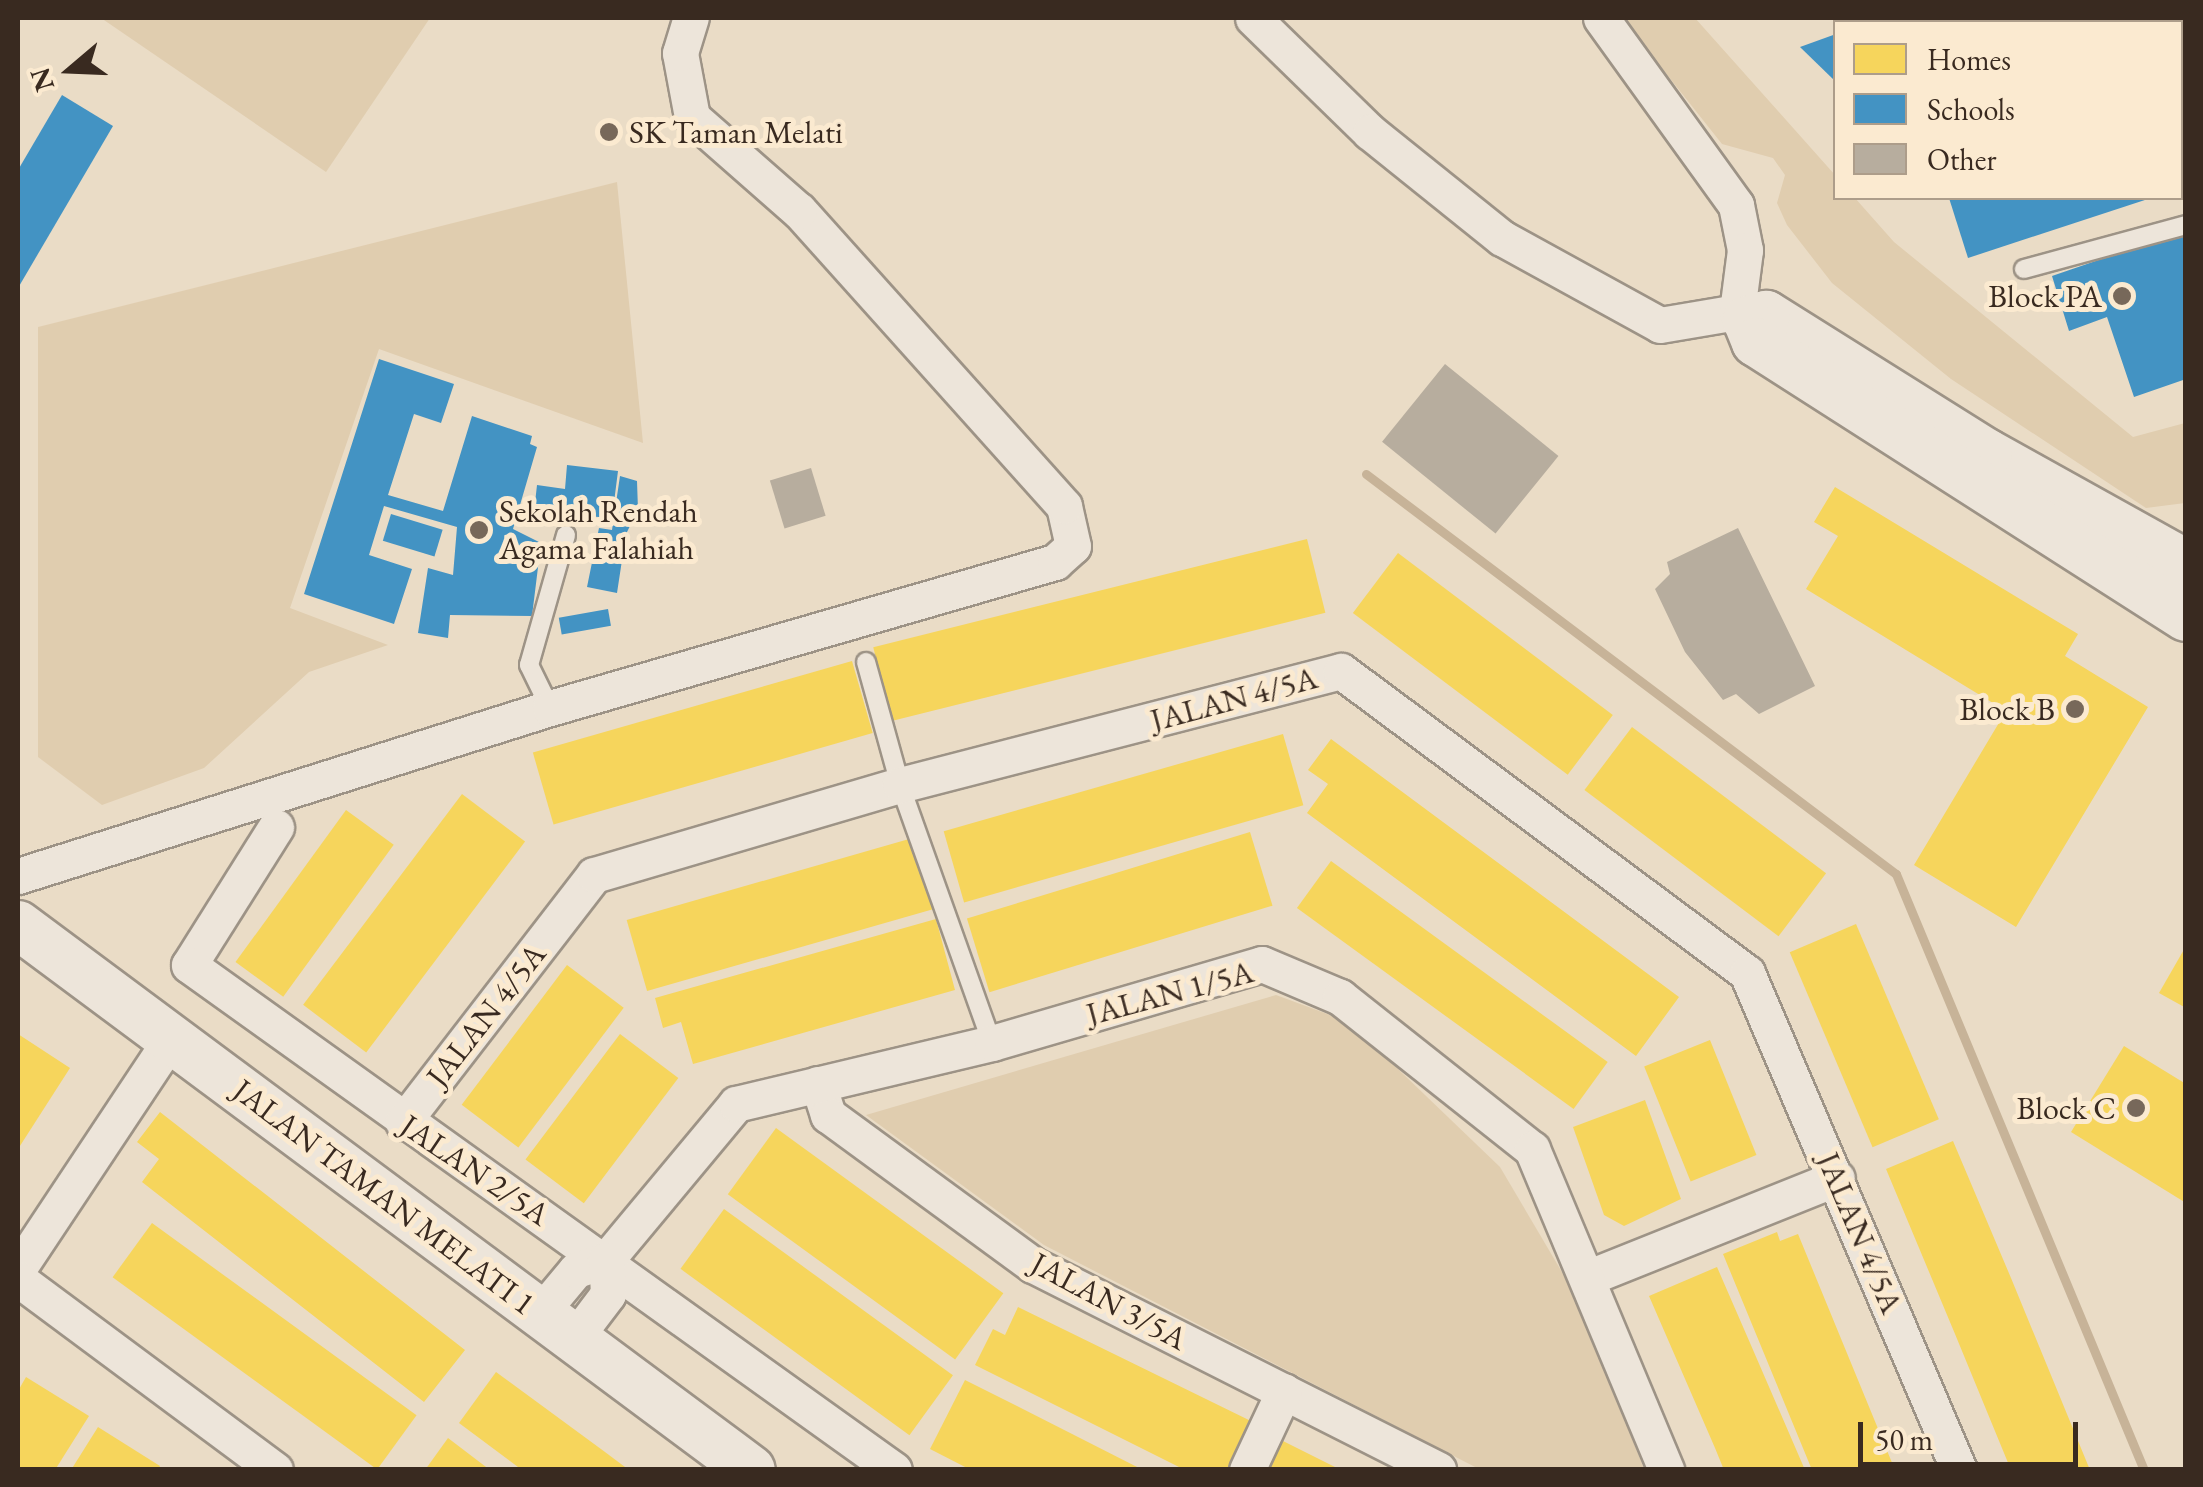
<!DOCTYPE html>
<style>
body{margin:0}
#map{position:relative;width:2203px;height:1487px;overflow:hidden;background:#eadcc6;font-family:"EB Garamond",serif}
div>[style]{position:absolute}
.green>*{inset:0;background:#e0cdaf}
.homes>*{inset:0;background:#f6d55c;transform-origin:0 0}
.schools>*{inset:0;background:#4393c3;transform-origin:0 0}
.stream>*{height:9px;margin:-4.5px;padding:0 4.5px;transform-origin:4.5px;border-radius:4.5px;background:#c7b398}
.building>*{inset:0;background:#b7ad9e;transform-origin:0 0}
.roads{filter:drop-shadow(2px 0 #9d9386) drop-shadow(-2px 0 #9d9386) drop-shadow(0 2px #9d9386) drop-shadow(0 -2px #9d9386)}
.lane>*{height:18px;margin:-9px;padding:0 9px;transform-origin:9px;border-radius:9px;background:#ede5da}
.street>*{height:35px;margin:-17.5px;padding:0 17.5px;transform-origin:17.5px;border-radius:17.5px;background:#ede5da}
.secondary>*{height:48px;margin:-24px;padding:0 24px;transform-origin:24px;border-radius:24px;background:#ede5da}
.dots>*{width:28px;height:28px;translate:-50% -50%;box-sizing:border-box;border:5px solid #fbead0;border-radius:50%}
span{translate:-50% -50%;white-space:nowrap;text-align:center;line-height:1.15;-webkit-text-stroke:10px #fbead0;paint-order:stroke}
.poi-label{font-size:32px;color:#392a20}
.left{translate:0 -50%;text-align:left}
.right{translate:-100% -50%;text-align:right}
.street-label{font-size:32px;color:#392a20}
.frame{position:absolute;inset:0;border:20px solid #392a20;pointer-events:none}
.legend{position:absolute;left:1833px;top:20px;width:350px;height:180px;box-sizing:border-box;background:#fbead0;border:2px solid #ad9d8a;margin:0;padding:12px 18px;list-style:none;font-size:30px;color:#392a20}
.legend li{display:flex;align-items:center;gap:20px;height:50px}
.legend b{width:50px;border:2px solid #ad9d8a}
.north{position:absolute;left:20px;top:20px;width:100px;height:100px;-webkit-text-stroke:8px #fbead0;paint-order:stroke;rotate:251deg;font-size:28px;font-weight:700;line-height:40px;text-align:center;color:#392a20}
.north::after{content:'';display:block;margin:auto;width:35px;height:45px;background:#392a20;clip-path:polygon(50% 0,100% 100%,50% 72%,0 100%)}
.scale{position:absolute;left:1858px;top:1422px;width:220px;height:45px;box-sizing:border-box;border:5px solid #392a20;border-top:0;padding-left:12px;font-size:30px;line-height:35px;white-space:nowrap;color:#392a20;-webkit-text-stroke:8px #fbead0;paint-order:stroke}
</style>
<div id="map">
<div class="green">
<div style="clip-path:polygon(101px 18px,430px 18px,326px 172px)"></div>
<div style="clip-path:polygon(1622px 18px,1695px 18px,1835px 175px,1836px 198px,1855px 198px,1894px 242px,2133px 437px,2185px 423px,2185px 503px,2146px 508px,1951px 379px,1832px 283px,1787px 225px,1777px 203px,1785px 175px,1773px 158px,1722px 144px)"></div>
<div style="clip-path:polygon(617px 182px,643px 443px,379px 349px,290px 608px,388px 645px,309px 672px,204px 768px,102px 805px,38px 757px,38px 327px)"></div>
<div style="clip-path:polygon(1276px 995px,1349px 1022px,1500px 1167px,1579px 1301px,1644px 1469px,1479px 1469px,1044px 1245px,866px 1115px)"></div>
</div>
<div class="homes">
<div style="clip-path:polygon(1835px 487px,2078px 634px,2065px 656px,2148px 707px,2016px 927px,1914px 865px,2006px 711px,1806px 589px,1838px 536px,1814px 522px)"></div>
<div style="left:1307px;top:539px;width:76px;height:447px;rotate:76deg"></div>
<div style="left:1398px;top:553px;width:269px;height:75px;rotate:37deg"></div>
<div style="left:852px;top:661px;width:75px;height:332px;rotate:74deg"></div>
<div style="left:1632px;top:727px;width:243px;height:79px;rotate:37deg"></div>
<div style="left:1283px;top:734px;width:74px;height:353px;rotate:74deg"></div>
<div style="clip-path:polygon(1331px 739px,1679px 997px,1636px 1056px,1307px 813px,1328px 784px,1308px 770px)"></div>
<div style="left:462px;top:794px;width:79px;height:264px;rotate:37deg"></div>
<div style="left:346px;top:810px;width:59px;height:188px;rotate:36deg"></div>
<div style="left:1250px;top:832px;width:77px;height:296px;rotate:73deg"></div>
<div style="left:916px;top:837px;width:74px;height:301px;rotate:74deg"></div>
<div style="left:1331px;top:861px;width:342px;height:58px;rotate:36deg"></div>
<div style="clip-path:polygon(936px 919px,955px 990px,693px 1064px,681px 1022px,663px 1028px,655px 998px)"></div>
<div style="left:1856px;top:924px;width:212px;height:72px;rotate:67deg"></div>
<div style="clip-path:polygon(2186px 946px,2186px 1008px,2159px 993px)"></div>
<div style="left:567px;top:965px;width:71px;height:175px;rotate:37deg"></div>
<div style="clip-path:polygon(18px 1034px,70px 1068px,18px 1149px)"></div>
<div style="left:620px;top:1034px;width:73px;height:157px;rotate:37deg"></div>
<div style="left:1710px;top:1040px;width:124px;height:71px;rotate:68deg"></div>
<div style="clip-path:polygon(2124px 1046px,2186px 1084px,2186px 1203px,2071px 1132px)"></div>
<div style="clip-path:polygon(1645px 1100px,1681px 1199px,1624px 1226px,1604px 1215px,1573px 1127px)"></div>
<div style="clip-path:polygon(160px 1112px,465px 1350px,424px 1402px,142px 1182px,159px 1159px,137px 1142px)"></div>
<div style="left:776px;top:1128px;width:281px;height:82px;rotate:36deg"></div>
<div style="clip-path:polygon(1953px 1141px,2011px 1278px,2090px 1470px,2011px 1470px,1955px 1334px,1886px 1169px)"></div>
<div style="left:724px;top:1209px;width:283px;height:74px;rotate:36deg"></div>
<div style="left:152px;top:1223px;width:327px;height:67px;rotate:36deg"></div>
<div style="clip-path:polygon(1777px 1232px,1780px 1241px,1798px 1234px,1895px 1470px,1812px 1470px,1723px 1254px)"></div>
<div style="clip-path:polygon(1717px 1267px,1747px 1336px,1805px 1470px,1724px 1470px,1715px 1448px,1649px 1296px)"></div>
<div style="clip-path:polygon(1018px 1307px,1257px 1424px,1235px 1470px,1185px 1470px,975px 1365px,993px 1329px,1005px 1335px)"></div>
<div style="clip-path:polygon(496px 1372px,605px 1452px,629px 1470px,522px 1470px,459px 1423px)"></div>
<div style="clip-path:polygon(26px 1377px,89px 1416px,55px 1470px,18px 1470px,18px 1391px)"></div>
<div style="clip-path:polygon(965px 1380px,1003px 1399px,1143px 1470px,969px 1469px,930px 1449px)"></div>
<div style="clip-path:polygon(98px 1427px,160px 1466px,158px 1470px,71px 1470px)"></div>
<div style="clip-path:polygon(448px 1438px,490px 1470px,425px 1470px)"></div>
<div style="clip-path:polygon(1279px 1439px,1341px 1470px,1264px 1470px)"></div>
</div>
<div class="schools">
<div style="clip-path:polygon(1836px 34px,1836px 82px,1800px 47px)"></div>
<div style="clip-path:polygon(62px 95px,113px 126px,18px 288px,18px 170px)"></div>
<div style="clip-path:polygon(1949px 198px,2151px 198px,1968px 258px)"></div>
<div style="clip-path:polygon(2186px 230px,2186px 379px,2134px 397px,2107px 317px,2069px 331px,2052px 276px)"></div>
<div style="clip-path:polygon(379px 359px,454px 384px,441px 423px,414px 414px,388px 495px,443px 511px,472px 416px,532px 436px,530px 444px,537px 447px,513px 529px,541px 543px,532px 616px,450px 615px,448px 638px,418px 633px,428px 568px,453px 575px,457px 527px,384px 506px,369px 555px,412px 569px,394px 624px,304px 594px)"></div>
<div style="clip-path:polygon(567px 465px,618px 471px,612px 518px,534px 512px,537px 485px,565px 489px)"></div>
<div style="clip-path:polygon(620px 476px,637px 481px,638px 510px,626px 534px,617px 593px,587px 587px,599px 528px,612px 530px)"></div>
<div style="left:391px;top:514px;width:54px;height:28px;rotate:17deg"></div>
<div style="left:608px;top:609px;width:17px;height:50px;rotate:80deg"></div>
</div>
<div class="stream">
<div style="left:1366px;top:474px;width:664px;rotate:37.04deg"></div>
<div style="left:1896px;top:874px;width:646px;rotate:67.41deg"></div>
</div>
<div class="building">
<div style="left:1445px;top:364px;width:146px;height:100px;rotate:39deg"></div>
<div style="left:811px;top:468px;width:50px;height:43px;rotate:73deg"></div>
<div style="clip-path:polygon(1738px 528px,1815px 686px,1759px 714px,1736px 694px,1723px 700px,1685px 652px,1655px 589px,1670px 574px,1667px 562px)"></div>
</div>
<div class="roads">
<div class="lane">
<div style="left:2031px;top:18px;width:4px;rotate:63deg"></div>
<div style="left:2153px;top:18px;width:4px;rotate:63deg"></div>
<div style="left:2180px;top:37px;width:6px;rotate:9deg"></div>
<div style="left:2024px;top:269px;width:168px;rotate:-15.2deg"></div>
<div style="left:866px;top:662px;width:128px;rotate:74.5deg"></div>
<div style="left:900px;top:785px;width:274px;rotate:70.4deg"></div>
<div style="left:550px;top:708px;width:48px;rotate:-116deg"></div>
<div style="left:529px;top:665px;width:135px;rotate:-74.1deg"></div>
</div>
<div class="street">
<div style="left:1253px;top:18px;width:163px;rotate:44.3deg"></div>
<div style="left:1370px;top:132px;width:169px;rotate:38.8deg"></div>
<div style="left:1502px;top:238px;width:180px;rotate:28.8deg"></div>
<div style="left:1660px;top:325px;width:78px;rotate:-9.6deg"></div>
<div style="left:1737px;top:312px;width:13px;rotate:39deg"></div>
<div style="left:1601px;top:18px;width:231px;rotate:54.2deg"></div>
<div style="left:1736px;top:205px;width:46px;rotate:78.7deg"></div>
<div style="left:1745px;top:250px;width:63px;rotate:97.4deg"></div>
<div style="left:276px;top:827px;width:163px;rotate:122.2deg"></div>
<div style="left:189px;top:965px;width:867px;rotate:35.61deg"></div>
<div style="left:18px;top:876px;width:558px;rotate:-17.53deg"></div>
<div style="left:550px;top:708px;width:526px;rotate:-16.13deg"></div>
<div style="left:1055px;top:562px;width:24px;rotate:-42deg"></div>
<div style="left:1073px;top:546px;width:41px;rotate:-102.7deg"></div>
<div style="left:1064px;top:506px;width:397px;rotate:-131.9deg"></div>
<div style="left:799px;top:211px;width:142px;rotate:-138.7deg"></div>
<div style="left:692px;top:117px;width:65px;rotate:-100.6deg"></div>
<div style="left:680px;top:53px;width:37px;rotate:-73deg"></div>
<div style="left:818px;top:1084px;width:33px;rotate:72deg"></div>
<div style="left:828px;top:1115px;width:254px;rotate:36.2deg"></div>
<div style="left:1033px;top:1265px;width:454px;rotate:26.8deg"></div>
<div style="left:403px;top:1122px;width:312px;rotate:-52.3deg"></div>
<div style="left:594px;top:875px;width:319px;rotate:-16.4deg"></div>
<div style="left:900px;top:785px;width:455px;rotate:-14.5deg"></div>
<div style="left:1341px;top:671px;width:506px;rotate:36.64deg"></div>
<div style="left:1747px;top:973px;width:540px;rotate:66.9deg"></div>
<div style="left:18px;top:1269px;width:276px;rotate:-56.4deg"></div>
<div style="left:1587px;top:1278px;width:269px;rotate:-21.8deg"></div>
<div style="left:18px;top:1279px;width:320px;rotate:36.6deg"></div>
<div style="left:540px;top:1313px;width:56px;rotate:-50.1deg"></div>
<div style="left:576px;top:1270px;width:32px;rotate:-18deg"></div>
<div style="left:606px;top:1260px;width:203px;rotate:-50.2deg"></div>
<div style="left:736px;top:1104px;width:263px;rotate:-13.4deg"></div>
<div style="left:992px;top:1043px;width:281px;rotate:-16.3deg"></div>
<div style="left:1262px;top:964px;width:85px;rotate:22.9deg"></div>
<div style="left:1340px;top:997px;width:245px;rotate:38.4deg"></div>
<div style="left:1532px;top:1149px;width:348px;rotate:67.3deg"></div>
<div style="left:574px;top:1339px;width:56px;rotate:-52.9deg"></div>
<div style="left:608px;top:1294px;width:34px;rotate:-93deg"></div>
<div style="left:1247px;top:1470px;width:87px;rotate:-64.9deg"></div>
</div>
<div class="secondary">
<div style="left:2186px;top:564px;width:227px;rotate:-150.9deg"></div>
<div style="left:1988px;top:454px;width:262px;rotate:-147.9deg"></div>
<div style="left:1766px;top:315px;width:20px;rotate:165deg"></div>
<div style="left:1747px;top:320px;width:24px;rotate:68deg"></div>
<div style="left:1756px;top:342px;width:510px;rotate:32.6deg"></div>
<div style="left:18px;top:925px;width:913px;rotate:36.63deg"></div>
</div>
</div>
<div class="dots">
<div style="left:609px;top:132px;background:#77685a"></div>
<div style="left:2122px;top:296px;background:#77685a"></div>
<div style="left:479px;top:530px;background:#77685a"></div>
<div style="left:2075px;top:709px;background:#77685a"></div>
<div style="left:2136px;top:1108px;background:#77685a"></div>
</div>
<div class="poi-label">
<span class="left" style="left:629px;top:132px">SK Taman Melati</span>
<span class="right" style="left:2102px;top:296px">Block PA</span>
<span class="left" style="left:499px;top:530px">Sekolah Rendah<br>Agama Falahiah</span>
<span class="right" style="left:2055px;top:709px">Block B</span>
<span class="right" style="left:2116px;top:1108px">Block C</span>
</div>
<div class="street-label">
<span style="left:1234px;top:699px;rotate:-15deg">JALAN 4/5A</span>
<span style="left:1170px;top:993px;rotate:-15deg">JALAN 1/5A</span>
<span style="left:486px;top:1015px;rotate:-52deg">JALAN 4/5A</span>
<span style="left:475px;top:1170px;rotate:34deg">JALAN 2/5A</span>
<span style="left:384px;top:1197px;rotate:37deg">JALAN TAMAN MELATI 1</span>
<span style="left:1860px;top:1233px;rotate:67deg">JALAN 4/5A</span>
<span style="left:1109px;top:1301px;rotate:28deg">JALAN 3/5A</span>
</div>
<div class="frame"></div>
<ul class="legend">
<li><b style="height:28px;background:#f6d55c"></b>Homes</li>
<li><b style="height:28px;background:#4393c3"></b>Schools</li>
<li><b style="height:28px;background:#b7ad9e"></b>Other</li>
</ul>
<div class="north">N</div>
<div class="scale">50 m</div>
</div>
